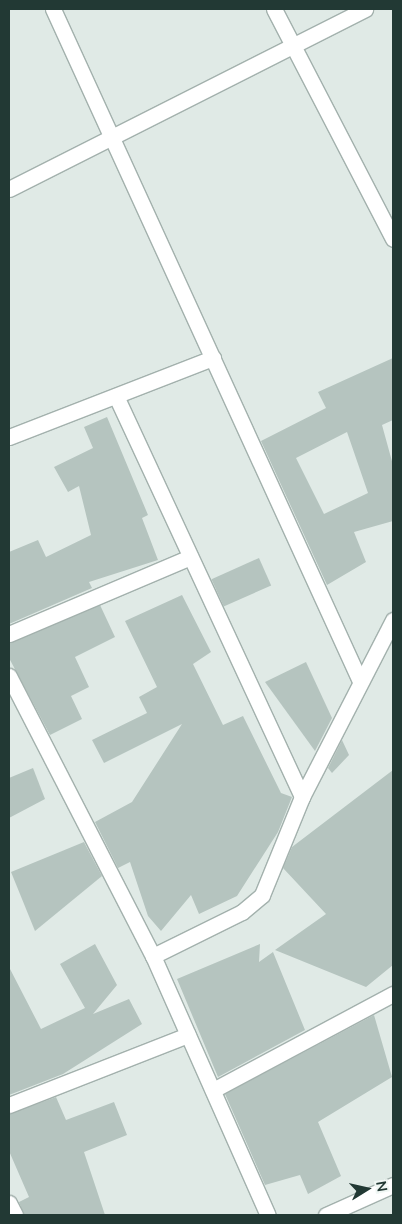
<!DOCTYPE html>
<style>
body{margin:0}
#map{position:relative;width:402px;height:1224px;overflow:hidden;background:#e0eae6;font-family:Mulish,sans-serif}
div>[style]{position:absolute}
.building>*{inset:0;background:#b5c4bf;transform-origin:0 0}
.roads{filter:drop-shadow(1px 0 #a3b1ad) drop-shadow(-1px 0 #a3b1ad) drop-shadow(0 1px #a3b1ad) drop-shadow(0 -1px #a3b1ad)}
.minor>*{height:15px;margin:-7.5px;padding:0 7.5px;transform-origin:7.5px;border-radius:7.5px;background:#fff}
span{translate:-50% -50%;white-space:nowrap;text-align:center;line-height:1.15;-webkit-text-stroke:4.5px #f0f7f4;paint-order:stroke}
.frame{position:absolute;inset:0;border:10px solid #223934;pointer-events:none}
.north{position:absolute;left:342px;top:1164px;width:50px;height:50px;-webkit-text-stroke:4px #f0f7f4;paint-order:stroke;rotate:80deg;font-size:14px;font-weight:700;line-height:20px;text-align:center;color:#223934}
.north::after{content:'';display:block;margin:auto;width:18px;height:22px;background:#223934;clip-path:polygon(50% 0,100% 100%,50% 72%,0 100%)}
</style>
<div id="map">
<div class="building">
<div style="clip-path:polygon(evenodd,393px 358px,393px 420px,382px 425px,393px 465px,393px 521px,354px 532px,366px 562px,327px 585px,261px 441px,326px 408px,318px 392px,393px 358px,347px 432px,368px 493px,324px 514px,296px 458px,347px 432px)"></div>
<div style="clip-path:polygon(107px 417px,148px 515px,142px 518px,158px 560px,89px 582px,92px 588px,9px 624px,9px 552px,38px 540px,46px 557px,91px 535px,79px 486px,68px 492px,54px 467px,93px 448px,84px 427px)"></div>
<div style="left:259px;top:558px;width:30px;height:52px;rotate:66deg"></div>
<div style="clip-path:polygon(182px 595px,211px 652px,193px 664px,223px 725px,243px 716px,281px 793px,292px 797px,278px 832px,237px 896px,199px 914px,191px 895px,161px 931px,148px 916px,130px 862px,118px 868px,95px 822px,132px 802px,182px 724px,104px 763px,92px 740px,147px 713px,139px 697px,157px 687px,125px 621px)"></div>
<div style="clip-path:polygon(100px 605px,115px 637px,75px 657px,89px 687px,71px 696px,82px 719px,50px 735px,9px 658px,9px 643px)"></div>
<div style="clip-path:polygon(306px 662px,332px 718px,315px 751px,265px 682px)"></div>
<div style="clip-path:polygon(342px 740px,349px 755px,332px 773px,328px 768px)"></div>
<div style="clip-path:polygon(33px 768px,45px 799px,9px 818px,9px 778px)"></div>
<div style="clip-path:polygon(393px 770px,393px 965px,366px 987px,275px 950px,326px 914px,283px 868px,292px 847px)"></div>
<div style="clip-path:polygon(84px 842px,102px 876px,35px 931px,11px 872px)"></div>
<div style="clip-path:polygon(95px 944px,117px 985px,93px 1014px,129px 999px,142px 1024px,63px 1074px,9px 1095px,9px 967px,41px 1029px,85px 1008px,60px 964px)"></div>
<div style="clip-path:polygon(260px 944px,259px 962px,273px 952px,305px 1030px,218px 1077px,177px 979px)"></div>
<div style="clip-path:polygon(374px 1015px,392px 1077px,318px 1122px,341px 1176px,308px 1194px,300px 1175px,265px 1185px,225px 1094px)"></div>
<div style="clip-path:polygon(56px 1097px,66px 1120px,114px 1102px,127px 1135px,84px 1152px,105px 1215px,24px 1215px,19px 1202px,29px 1197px,9px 1151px,9px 1114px)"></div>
</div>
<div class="roads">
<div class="minor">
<div style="left:53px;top:9px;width:737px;rotate:65.45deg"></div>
<div style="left:274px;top:9px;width:259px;rotate:62.6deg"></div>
<div style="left:9px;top:189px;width:399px;rotate:-26.8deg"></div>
<div style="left:116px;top:396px;width:442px;rotate:65.1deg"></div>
<div style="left:9px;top:437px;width:219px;rotate:-21.2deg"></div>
<div style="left:9px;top:634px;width:197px;rotate:-23deg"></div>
<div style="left:9px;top:676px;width:315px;rotate:62.8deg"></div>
<div style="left:153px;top:956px;width:283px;rotate:66.1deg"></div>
<div style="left:153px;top:956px;width:99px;rotate:-26.3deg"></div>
<div style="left:242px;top:912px;width:26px;rotate:-40deg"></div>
<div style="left:262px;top:895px;width:106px;rotate:-67.8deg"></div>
<div style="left:302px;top:797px;width:199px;rotate:-62.8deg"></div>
<div style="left:213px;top:1090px;width:204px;rotate:-28.1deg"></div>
<div style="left:9px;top:1105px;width:192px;rotate:-21.4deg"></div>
<div style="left:9px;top:1203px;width:13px;rotate:63deg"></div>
<div style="left:326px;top:1215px;width:73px;rotate:-24.1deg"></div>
</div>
</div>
<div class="frame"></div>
<div class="north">N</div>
</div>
